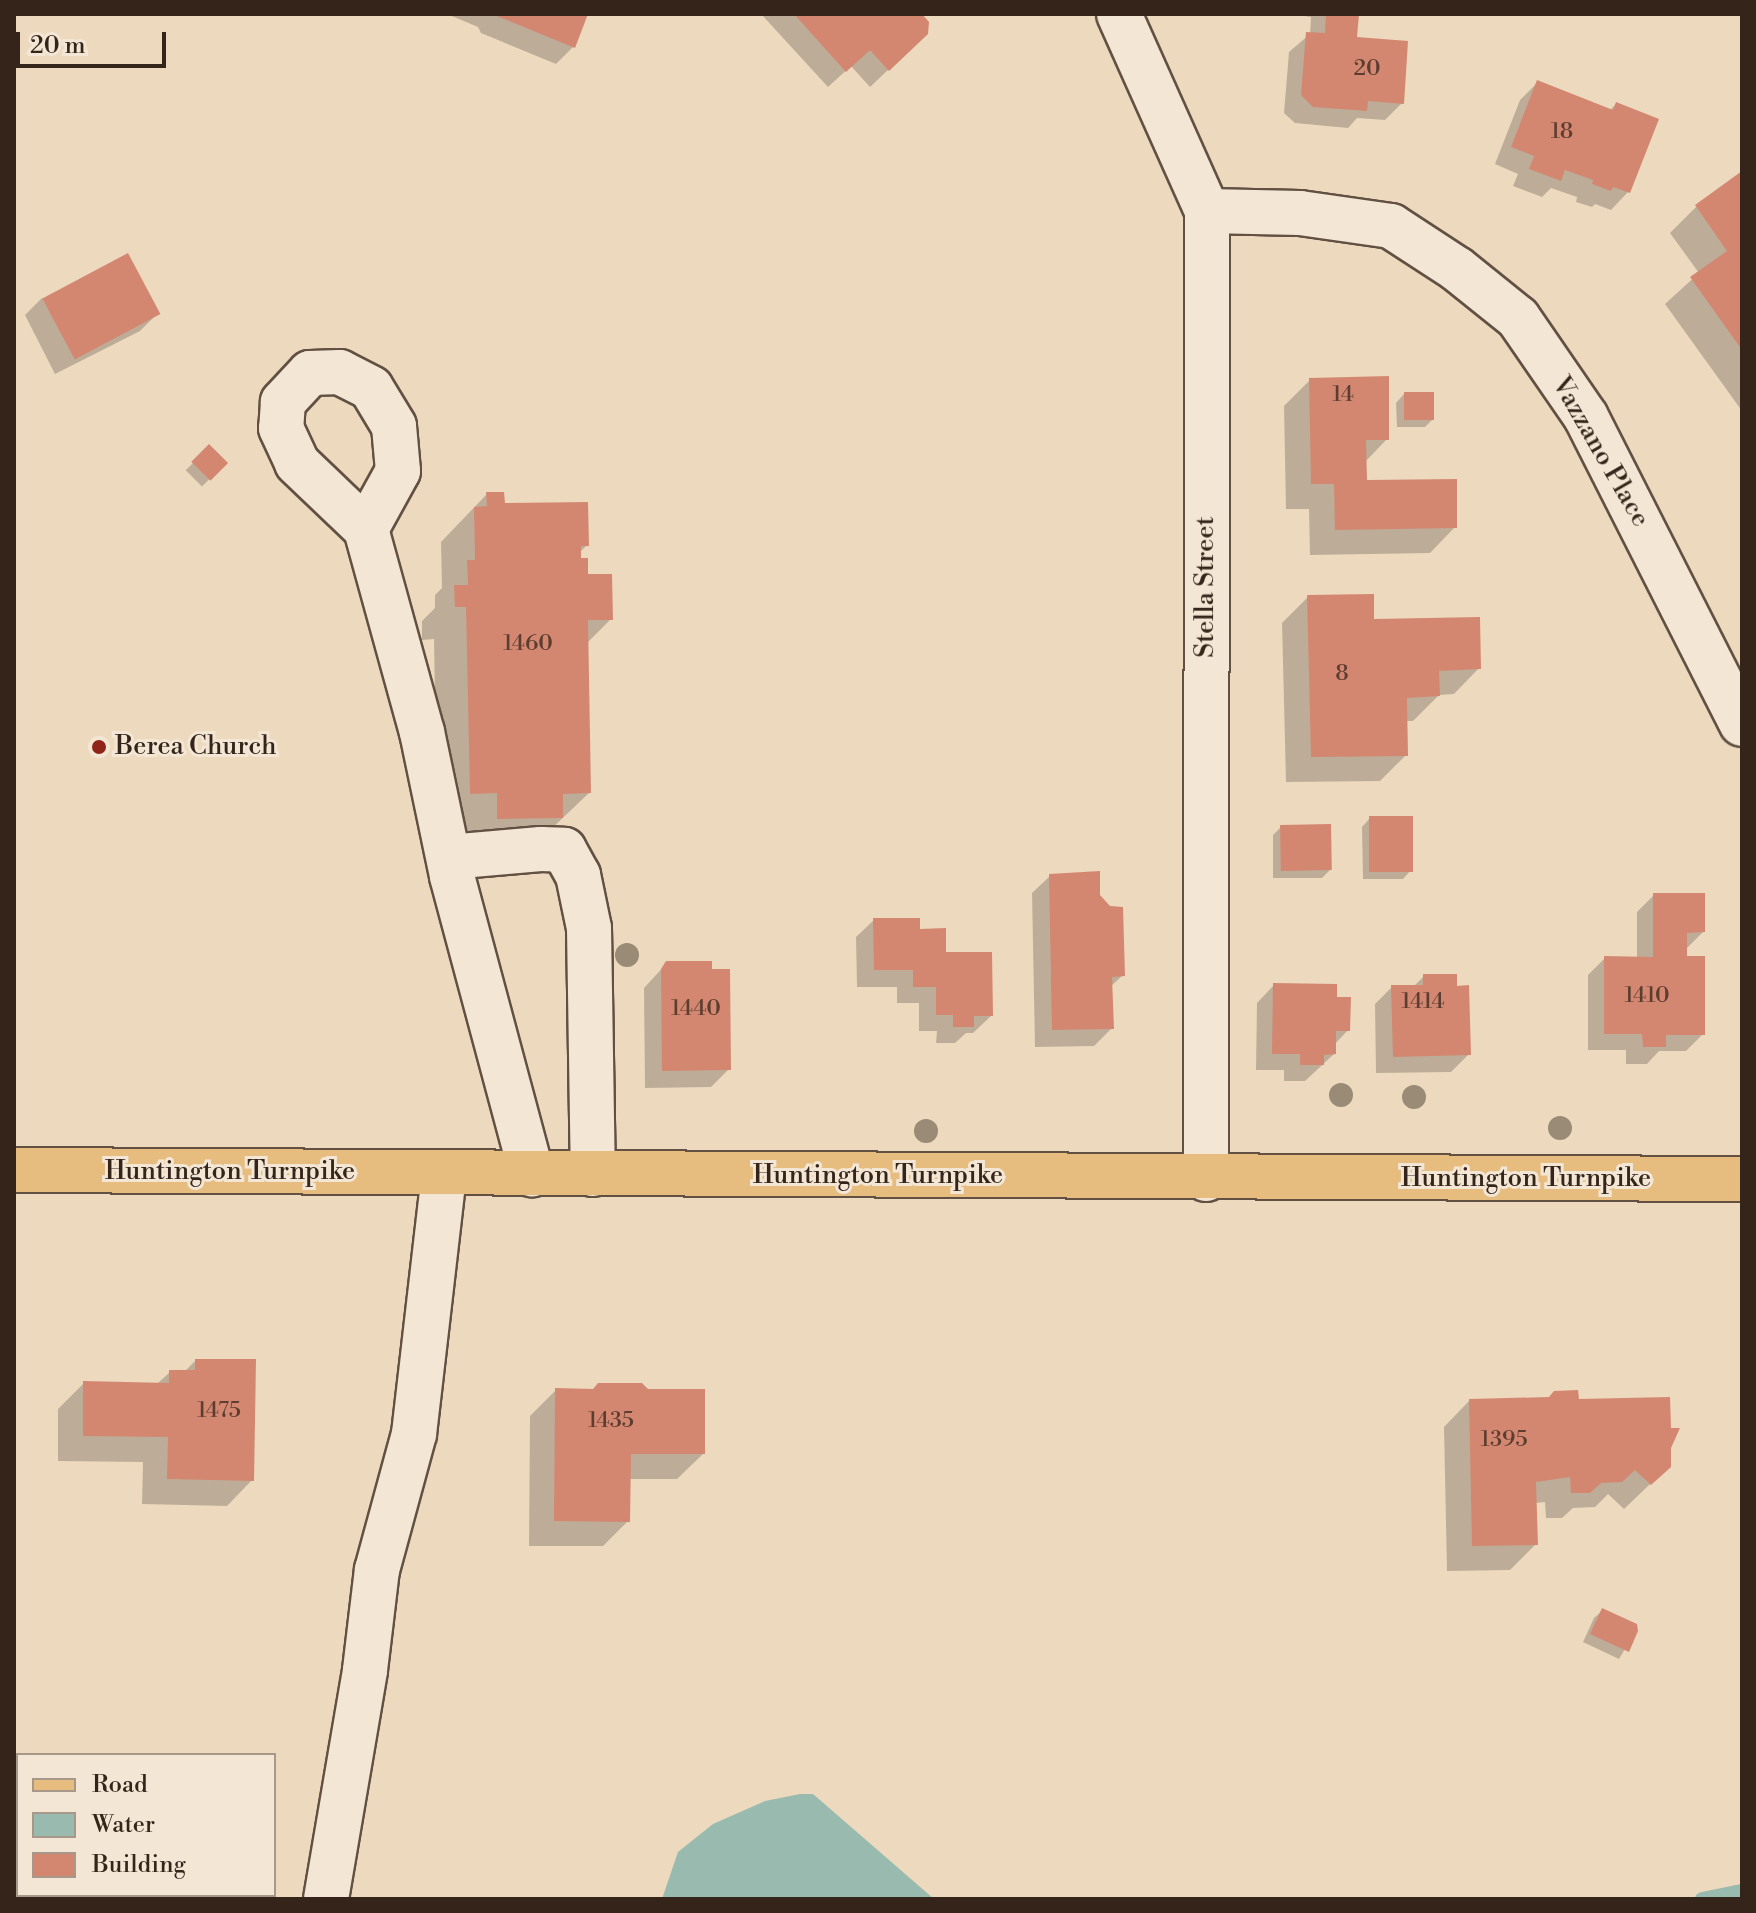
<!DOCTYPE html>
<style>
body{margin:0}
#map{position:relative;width:1756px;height:1913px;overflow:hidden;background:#edd9be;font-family:"Libre Bodoni",serif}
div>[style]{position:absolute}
.water>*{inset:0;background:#99baaf}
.shadow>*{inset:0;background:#0003;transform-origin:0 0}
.stream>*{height:14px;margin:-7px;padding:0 7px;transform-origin:7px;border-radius:7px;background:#99baaf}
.building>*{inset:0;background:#d38771;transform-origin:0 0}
.roads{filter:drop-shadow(2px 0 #625143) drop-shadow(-2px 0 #625143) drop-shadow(0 2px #625143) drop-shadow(0 -2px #625143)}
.minor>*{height:44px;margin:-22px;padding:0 22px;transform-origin:22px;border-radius:22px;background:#f3e6d5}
.major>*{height:44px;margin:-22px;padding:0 22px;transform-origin:22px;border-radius:22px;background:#e6bc7f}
.trees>*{width:24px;height:24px;margin:-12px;border-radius:50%;background:#998b75}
.dots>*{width:22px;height:22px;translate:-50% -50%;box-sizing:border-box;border:4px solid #f3e6d5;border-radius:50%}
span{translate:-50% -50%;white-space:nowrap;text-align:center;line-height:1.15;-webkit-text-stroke:6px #f3e6d5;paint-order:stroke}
.number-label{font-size:22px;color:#5c3d30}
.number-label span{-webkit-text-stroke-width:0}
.street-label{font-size:26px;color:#34241a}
.poi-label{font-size:26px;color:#34241a}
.left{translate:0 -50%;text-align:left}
.frame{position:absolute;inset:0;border:16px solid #34241a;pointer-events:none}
.legend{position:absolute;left:16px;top:1753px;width:260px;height:144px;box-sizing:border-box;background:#f3e6d5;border:2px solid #a7988a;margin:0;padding:10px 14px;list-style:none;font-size:24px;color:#34241a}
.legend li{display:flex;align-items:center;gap:16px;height:40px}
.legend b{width:40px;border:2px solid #a7988a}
.scale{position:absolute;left:16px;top:32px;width:150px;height:36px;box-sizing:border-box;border:4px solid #34241a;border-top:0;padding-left:10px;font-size:24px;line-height:28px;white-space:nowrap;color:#34241a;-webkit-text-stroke:6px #f3e6d5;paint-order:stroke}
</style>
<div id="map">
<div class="water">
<div style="clip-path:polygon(800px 1794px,813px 1794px,934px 1899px,662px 1899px,678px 1852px,713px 1824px,765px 1801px)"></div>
</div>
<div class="shadow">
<div style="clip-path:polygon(447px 14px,586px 14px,573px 47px,556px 64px,481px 33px,478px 27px)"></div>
<div style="clip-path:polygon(761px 14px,919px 14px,908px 51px,870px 87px,851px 66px,828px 87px)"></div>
<div style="clip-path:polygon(1290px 14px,1357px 14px,1355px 39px,1402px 103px,1385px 120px,1357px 118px,1348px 128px,1295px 123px,1284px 113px,1289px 52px,1310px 34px,1311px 17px)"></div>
<div style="clip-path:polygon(1537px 83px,1609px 111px,1616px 104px,1628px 192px,1611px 210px,1595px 204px,1592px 207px,1576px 202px,1577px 197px,1551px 188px,1542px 197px,1513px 186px,1518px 174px,1495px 164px,1520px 100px)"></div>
<div style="clip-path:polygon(1742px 174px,1742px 411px,1665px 304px,1699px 273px,1670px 233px,1696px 207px)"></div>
<div style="clip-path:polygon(42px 298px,157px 314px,140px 331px,55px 374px,25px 315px)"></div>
<div style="clip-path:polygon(1310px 380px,1387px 439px,1365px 462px,1365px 482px,1455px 527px,1430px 553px,1310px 555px,1309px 509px,1286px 509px,1284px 406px)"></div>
<div style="clip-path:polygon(1404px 394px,1433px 419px,1425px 427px,1397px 427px,1396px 403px)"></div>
<div style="left:209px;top:447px;width:23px;height:33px;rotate:45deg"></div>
<div style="clip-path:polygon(487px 494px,503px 505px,587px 545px,579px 553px,586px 576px,611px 619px,587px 643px,589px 793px,528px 851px,464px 852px,464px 826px,437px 826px,434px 639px,422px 640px,422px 621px,435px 608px,435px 595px,442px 588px,441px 542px)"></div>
<div style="clip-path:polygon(1308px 597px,1479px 668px,1454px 694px,1439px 695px,1413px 721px,1405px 721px,1406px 755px,1380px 781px,1286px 782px,1282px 623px)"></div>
<div style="clip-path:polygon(1370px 818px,1411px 870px,1403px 879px,1363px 879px,1362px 827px)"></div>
<div style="clip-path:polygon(1281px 827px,1330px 870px,1322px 878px,1273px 878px,1273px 835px)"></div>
<div style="clip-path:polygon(1050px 876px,1098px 896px,1123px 975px,1110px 987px,1112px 1028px,1094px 1046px,1035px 1047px,1032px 893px)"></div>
<div style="clip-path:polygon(1654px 895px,1703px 932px,1685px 950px,1703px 1034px,1686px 1051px,1659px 1051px,1647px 1064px,1626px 1064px,1626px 1050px,1588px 1050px,1588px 975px,1605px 958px,1637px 958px,1637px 912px)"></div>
<div style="clip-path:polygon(874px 920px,918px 931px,944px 954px,991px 1016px,973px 1033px,966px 1033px,955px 1043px,936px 1043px,937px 1031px,919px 1031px,919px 1003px,897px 1003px,897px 987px,857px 987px,856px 937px)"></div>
<div style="clip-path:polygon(667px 963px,729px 1069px,711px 1087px,645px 1088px,644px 988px)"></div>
<div style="clip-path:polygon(1424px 976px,1469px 1054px,1451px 1072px,1376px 1073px,1375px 1004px,1392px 987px,1413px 987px)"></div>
<div style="clip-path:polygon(1274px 985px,1335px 999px,1348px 1030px,1334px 1045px,1334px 1054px,1305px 1081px,1284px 1081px,1284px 1070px,1256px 1070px,1257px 1003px)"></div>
<div style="clip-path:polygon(195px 1361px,252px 1480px,227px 1506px,142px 1504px,143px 1462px,58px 1461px,58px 1409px,84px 1383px,157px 1384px,170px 1372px,184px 1372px)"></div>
<div style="clip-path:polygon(556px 1390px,647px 1390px,703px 1454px,677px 1479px,629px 1479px,628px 1521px,603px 1546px,529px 1546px,530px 1416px)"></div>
<div style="clip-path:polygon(1469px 1401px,1577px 1401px,1669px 1447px,1669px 1466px,1624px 1509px,1608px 1494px,1595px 1507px,1573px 1508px,1562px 1518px,1546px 1518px,1545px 1502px,1535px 1503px,1536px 1544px,1510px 1570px,1447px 1571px,1444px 1427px)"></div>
<div style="clip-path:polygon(1603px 1610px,1636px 1631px,1619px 1659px,1583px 1642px,1594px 1618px)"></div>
</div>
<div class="stream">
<div style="left:1702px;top:1899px;width:41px;rotate:-11.3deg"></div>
</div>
<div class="building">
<div style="clip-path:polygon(492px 14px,588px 14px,575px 48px)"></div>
<div style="clip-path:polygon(794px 14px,922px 14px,929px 22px,928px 34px,889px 71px,870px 50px,846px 72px)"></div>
<div style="clip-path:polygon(1326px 14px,1359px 14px,1357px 37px,1408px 41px,1404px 104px,1368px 101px,1367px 111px,1313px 107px,1301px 95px,1306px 32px,1325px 33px)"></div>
<div style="clip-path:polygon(1537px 80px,1613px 110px,1616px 102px,1659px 119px,1630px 193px,1613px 187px,1611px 191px,1592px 184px,1593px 180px,1565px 170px,1561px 181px,1529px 169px,1534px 156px,1511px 147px)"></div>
<div style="clip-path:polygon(1742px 171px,1742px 350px,1690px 277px,1727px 251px,1695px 205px)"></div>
<div style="left:128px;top:253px;width:69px;height:97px;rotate:62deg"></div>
<div style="clip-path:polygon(1389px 376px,1389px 440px,1366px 440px,1367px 480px,1457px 479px,1457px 528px,1335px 530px,1334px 484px,1311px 484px,1309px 378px)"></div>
<div style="left:1404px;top:392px;width:30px;height:28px"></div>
<div style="left:209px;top:444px;width:27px;height:25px;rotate:45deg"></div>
<div style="clip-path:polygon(486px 492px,504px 492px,505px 503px,588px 502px,589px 546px,581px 546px,581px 558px,588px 558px,588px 574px,612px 574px,613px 620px,588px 620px,591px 793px,563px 794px,563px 818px,497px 819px,497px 793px,470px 794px,466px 607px,455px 607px,454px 585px,468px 585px,467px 560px,475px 560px,474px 507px,487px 506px)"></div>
<div style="clip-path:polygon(1374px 594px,1374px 619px,1480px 617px,1481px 669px,1439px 671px,1440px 696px,1407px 698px,1408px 756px,1311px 757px,1307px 595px)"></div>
<div style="left:1369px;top:816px;width:44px;height:56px"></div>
<div style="left:1331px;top:824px;width:46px;height:51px;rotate:89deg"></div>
<div style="clip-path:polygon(1100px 871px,1100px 895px,1110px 906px,1123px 907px,1125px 976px,1112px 977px,1114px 1029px,1052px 1030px,1049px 874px)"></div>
<div style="clip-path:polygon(1653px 893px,1705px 893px,1705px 932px,1687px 933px,1687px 956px,1705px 956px,1705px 1035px,1666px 1035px,1666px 1047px,1643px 1047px,1642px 1034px,1604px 1034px,1604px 956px,1653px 957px)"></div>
<div style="clip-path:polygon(873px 918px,920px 918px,920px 929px,946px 928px,946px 952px,992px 952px,993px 1016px,974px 1016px,974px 1027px,953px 1027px,953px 1015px,936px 1015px,936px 987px,913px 987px,913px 970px,874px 970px)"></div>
<div style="clip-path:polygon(666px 961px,712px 961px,712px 969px,730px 969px,731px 1070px,662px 1071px,661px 969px)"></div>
<div style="clip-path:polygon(1423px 974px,1457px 974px,1457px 986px,1469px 985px,1471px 1055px,1393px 1057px,1391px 985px,1423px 985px)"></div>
<div style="clip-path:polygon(1273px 983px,1337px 984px,1337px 997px,1351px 997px,1350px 1031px,1336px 1031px,1336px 1054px,1324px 1055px,1324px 1065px,1300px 1065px,1300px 1054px,1272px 1054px)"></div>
<div style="clip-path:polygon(195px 1359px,256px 1359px,254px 1481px,167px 1479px,168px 1437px,83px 1436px,83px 1381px,169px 1383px,169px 1370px,195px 1370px)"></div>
<div style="clip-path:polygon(598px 1383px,642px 1383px,648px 1389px,705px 1389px,705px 1454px,631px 1454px,630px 1522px,554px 1521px,555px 1388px,593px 1389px)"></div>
<div style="clip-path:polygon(1578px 1390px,1579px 1399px,1670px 1397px,1671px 1428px,1680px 1428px,1671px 1448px,1671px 1467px,1651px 1485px,1635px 1470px,1622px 1482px,1601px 1483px,1590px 1493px,1571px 1493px,1570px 1477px,1536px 1482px,1538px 1545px,1472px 1546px,1469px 1399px,1549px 1397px,1554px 1391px)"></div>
<div style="clip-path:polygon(1602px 1608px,1637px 1624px,1638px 1631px,1629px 1652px,1590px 1634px)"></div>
</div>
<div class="roads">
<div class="minor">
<div style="left:1119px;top:14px;width:216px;rotate:65.9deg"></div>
<div style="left:1207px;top:211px;width:968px;rotate:90.06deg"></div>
<div style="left:1207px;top:211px;width:93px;rotate:1.2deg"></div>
<div style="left:1300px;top:213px;width:92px;rotate:8.1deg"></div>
<div style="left:1391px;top:226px;width:79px;rotate:33.1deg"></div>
<div style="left:1457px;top:269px;width:78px;rotate:38.8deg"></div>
<div style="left:1518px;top:318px;width:120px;rotate:55.5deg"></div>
<div style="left:1586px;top:417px;width:344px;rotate:63.1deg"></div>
<div style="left:366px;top:529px;width:66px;rotate:-61.1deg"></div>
<div style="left:398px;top:471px;width:45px;rotate:-95.1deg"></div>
<div style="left:394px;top:426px;width:44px;rotate:-121.2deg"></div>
<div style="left:371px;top:388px;width:35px;rotate:-153deg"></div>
<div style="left:340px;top:372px;width:30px;rotate:178deg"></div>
<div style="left:310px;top:373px;width:40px;rotate:133deg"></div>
<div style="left:283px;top:402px;width:26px;rotate:94deg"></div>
<div style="left:281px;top:428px;width:38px;rotate:65deg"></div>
<div style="left:297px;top:463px;width:95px;rotate:43.7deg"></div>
<div style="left:366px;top:529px;width:211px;rotate:74.6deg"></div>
<div style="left:422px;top:732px;width:147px;rotate:78.2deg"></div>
<div style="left:452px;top:876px;width:309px;rotate:75deg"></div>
<div style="left:449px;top:857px;width:92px;rotate:-5deg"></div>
<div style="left:541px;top:849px;width:23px;rotate:2deg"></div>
<div style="left:564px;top:850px;width:29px;rotate:61deg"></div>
<div style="left:578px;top:875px;width:54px;rotate:78.3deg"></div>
<div style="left:589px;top:928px;width:246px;rotate:89.1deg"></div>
<div style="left:326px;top:1899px;width:232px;rotate:-80.3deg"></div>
<div style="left:365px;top:1670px;width:101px;rotate:-83.2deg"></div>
<div style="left:377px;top:1570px;width:141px;rotate:-74.8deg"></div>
<div style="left:414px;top:1434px;width:261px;rotate:-83.4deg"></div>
</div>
<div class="major">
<div style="left:14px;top:1170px;width:1728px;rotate:0.3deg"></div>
</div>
</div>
<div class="trees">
<div style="left:627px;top:955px"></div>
<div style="left:1341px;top:1095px"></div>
<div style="left:1414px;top:1097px"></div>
<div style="left:1560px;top:1128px"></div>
<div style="left:926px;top:1131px"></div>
</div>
<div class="dots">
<div style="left:99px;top:747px;background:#8f2418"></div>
</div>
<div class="number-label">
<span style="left:1367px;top:69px">20</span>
<span style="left:1562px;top:132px">18</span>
<span style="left:1343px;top:395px">14</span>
<span style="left:528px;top:644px">1460</span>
<span style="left:1342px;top:674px">8</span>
<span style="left:1647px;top:996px">1410</span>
<span style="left:1423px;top:1002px">1414</span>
<span style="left:696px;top:1009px">1440</span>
<span style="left:219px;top:1411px">1475</span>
<span style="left:611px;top:1421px">1435</span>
<span style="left:1504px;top:1440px">1395</span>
</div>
<div class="street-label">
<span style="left:1600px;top:452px;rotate:60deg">Vazzano Place</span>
<span style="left:1206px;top:587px;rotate:-90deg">Stella Street</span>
<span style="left:230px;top:1172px">Huntington Turnpike</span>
<span style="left:878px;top:1176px">Huntington Turnpike</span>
<span style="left:1526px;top:1179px">Huntington Turnpike</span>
</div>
<div class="poi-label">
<span class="left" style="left:115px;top:747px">Berea Church</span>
</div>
<div class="frame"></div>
<ul class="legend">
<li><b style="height:10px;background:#e6bc7f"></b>Road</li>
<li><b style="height:22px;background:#99baaf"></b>Water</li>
<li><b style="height:22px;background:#d38771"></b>Building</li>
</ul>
<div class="scale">20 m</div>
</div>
